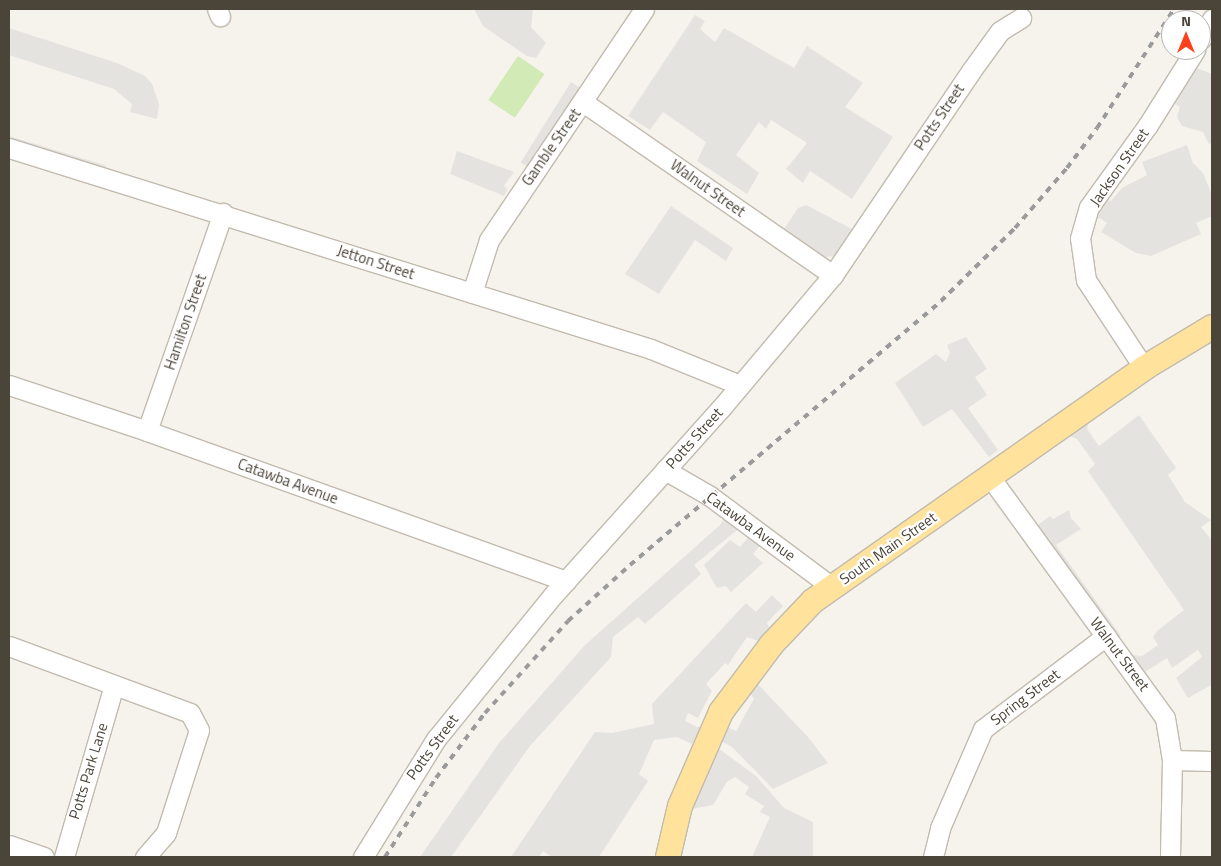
<!DOCTYPE html>
<style>
body{margin:0}
#map{position:relative;width:1221px;height:866px;overflow:hidden;background:#f6f3ec;font-family:"Titillium Web",sans-serif}
div>[style]{position:absolute}
.green>*{inset:0;background:#d2eab5;transform-origin:0 0}
.parking>*{inset:0;background:#e5e3e0;transform-origin:0 0}
.roads{filter:drop-shadow(1px 0 #c2bbae) drop-shadow(-1px 0 #c2bbae) drop-shadow(0 1px #c2bbae) drop-shadow(0 -1px #c2bbae)}
.minor>*{height:19px;margin:-9.5px;padding:0 9.5px;transform-origin:9.5px;border-radius:9.5px;background:#fff}
.major>*{height:24px;margin:-12px;padding:0 12px;transform-origin:12px;border-radius:12px;background:#ffe39c}
.rail>*{height:4px;margin-top:-2px;transform-origin:0;background:repeating-linear-gradient(90deg,#9a9a9a 0 6px,transparent 0 12px)}
span{translate:-50% -50%;white-space:nowrap;text-align:center;line-height:1.15;-webkit-text-stroke:4.5px #fff;paint-order:stroke}
.street-label{font-size:15px;color:#4b4439}
.frame{position:absolute;inset:0;border:10px solid #4b4439;pointer-events:none}
.north{position:absolute;left:1161px;top:10px;width:50px;height:50px;box-sizing:border-box;background:#fff;border:1px solid #b7b4b0;border-radius:50%;rotate:0deg;font-size:14px;font-weight:700;line-height:20px;text-align:center;color:#4b4439}
.north::after{content:'';display:block;margin:auto;width:18px;height:22px;background:#fc3f1d;clip-path:polygon(50% 0,100% 100%,50% 72%,0 100%)}
</style>
<div id="map">
<div class="green">
<div style="left:518px;top:56px;width:32px;height:53px;rotate:34deg"></div>
</div>
<div class="parking">
<div style="clip-path:polygon(474px 9px,533px 9px,531px 27px,546px 43px,536px 58px,527px 56px,483px 26px)"></div>
<div style="clip-path:polygon(695px 15px,705px 21px,700px 29px,715px 42px,724px 28px,794px 68px,807px 46px,863px 83px,845px 107px,893px 137px,852px 199px,810px 171px,803px 183px,786px 169px,807px 143px,771px 120px,766px 129px,759px 122px,736px 155px,759px 173px,747px 194px,697px 161px,706px 142px,663px 112px,650px 130px,628px 116px)"></div>
<div style="clip-path:polygon(9px 28px,117px 63px,145px 76px,152px 84px,159px 104px,157px 119px,130px 112px,132px 104px,114px 89px,9px 55px)"></div>
<div style="clip-path:polygon(1195px 63px,1197px 68px,1212px 74px,1212px 143px,1209px 144px,1203px 132px,1182px 126px,1177px 117px,1180px 107px,1171px 102px)"></div>
<div style="left:571px;top:82px;width:13px;height:95px;rotate:32deg"></div>
<div style="left:9px;top:136px;width:102px;height:6px;rotate:17deg"></div>
<div style="clip-path:polygon(1187px 145px,1193px 163px,1203px 173px,1212px 195px,1212px 216px,1196px 223px,1201px 234px,1151px 256px,1136px 253px,1101px 232px,1107px 223px,1100px 218px,1091px 220px,1105px 200px,1111px 201px,1122px 188px,1147px 175px,1142px 162px)"></div>
<div style="clip-path:polygon(457px 151px,514px 172px,504px 186px,508px 189px,504px 196px,450px 174px)"></div>
<div style="clip-path:polygon(806px 205px,852px 229px,835px 256px,824px 257px,784px 229px,798px 208px)"></div>
<div style="clip-path:polygon(671px 206px,733px 248px,726px 261px,695px 240px,659px 294px,625px 274px)"></div>
<div style="clip-path:polygon(966px 337px,987px 369px,975px 377px,987px 395px,968px 408px,998px 450px,989px 457px,952px 409px,923px 427px,895px 383px,936px 354px,946px 362px,950px 353px,947px 345px)"></div>
<div style="clip-path:polygon(1139px 415px,1176px 468px,1168px 475px,1185px 502px,1211px 520px,1201px 527px,1212px 541px,1212px 687px,1211px 685px,1188px 698px,1176px 678px,1202px 657px,1198px 650px,1172px 668px,1167px 658px,1145px 672px,1132px 655px,1142px 656px,1158px 645px,1153px 637px,1157px 631px,1184px 610px,1088px 471px,1095px 464px,1077px 439px,1065px 434px,1089px 416px,1087px 429px,1099px 446px)"></div>
<div style="clip-path:polygon(1069px 510px,1071px 518px,1081px 529px,1056px 545px,1121px 636px,1114px 641px,1038px 525px,1050px 516px,1053px 519px)"></div>
<div style="clip-path:polygon(725px 517px,741px 527px,694px 565px,701px 574px,645px 624px,638px 617px,613px 637px,611px 657px,530px 746px,451px 857px,420px 857px,499px 743px,585px 645px,720px 525px)"></div>
<div style="clip-path:polygon(751px 534px,763px 542px,753px 554px,763px 563px,731px 592px,726px 586px,717px 588px,704px 565px,730px 540px,740px 547px)"></div>
<div style="clip-path:polygon(772px 595px,783px 606px,767px 623px,770px 629px,759px 641px,747px 637px,728px 665px,725px 663px,706px 684px,712px 691px,698px 718px,688px 713px,685px 721px,697px 727px,703px 726px,727px 683px,753px 648px,756px 651px,692px 744px,677px 737px,654px 740px,639px 774px,648px 781px,599px 857px,552px 857px,543px 851px,539px 857px,511px 857px,595px 732px,612px 733px,654px 724px,652px 704px,746px 603px,756px 612px)"></div>
<div style="clip-path:polygon(754px 680px,808px 737px,828px 763px,773px 789px,732px 747px,717px 739px,724px 726px,736px 731px,754px 699px,747px 689px)"></div>
<div style="clip-path:polygon(718px 748px,756px 776px,784px 808px,813px 822px,813px 857px,752px 857px,770px 817px,760px 812px,764px 806px,745px 794px,749px 787px,735px 777px,727px 782px,713px 805px,691px 809px)"></div>
</div>
<div class="roads">
<div class="minor">
<div style="left:217px;top:9px;width:8px;rotate:67deg"></div>
<div style="left:1201px;top:39px;width:23px;rotate:-61deg"></div>
<div style="left:583px;top:102px;width:304px;rotate:34.7deg"></div>
<div style="left:9px;top:148px;width:673px;rotate:17.38deg"></div>
<div style="left:651px;top:349px;width:96px;rotate:22deg"></div>
<div style="left:472px;top:293px;width:56px;rotate:-72.2deg"></div>
<div style="left:489px;top:240px;width:278px;rotate:-56.1deg"></div>
<div style="left:1144px;top:368px;width:105px;rotate:-123.4deg"></div>
<div style="left:1086px;top:280px;width:42px;rotate:-98.1deg"></div>
<div style="left:1080px;top:238px;width:32px;rotate:-74deg"></div>
<div style="left:1089px;top:207px;width:101px;rotate:-54.3deg"></div>
<div style="left:1148px;top:125px;width:89px;rotate:-57.9deg"></div>
<div style="left:9px;top:385px;width:145px;rotate:18.4deg"></div>
<div style="left:147px;top:431px;width:445px;rotate:19.7deg"></div>
<div style="left:147px;top:431px;width:231px;rotate:-70.8deg"></div>
<div style="left:665px;top:470px;width:52px;rotate:30deg"></div>
<div style="left:710px;top:496px;width:152px;rotate:36.7deg"></div>
<div style="left:990px;top:477px;width:298px;rotate:54deg"></div>
<div style="left:1165px;top:718px;width:43px;rotate:80.5deg"></div>
<div style="left:1172px;top:760px;width:97px;rotate:91.2deg"></div>
<div style="left:9px;top:646px;width:193px;rotate:20.3deg"></div>
<div style="left:190px;top:713px;width:19px;rotate:62deg"></div>
<div style="left:199px;top:730px;width:108px;rotate:107.8deg"></div>
<div style="left:166px;top:833px;width:32px;rotate:131deg"></div>
<div style="left:1172px;top:760px;width:40px;rotate:1.4deg"></div>
<div style="left:9px;top:845px;width:37px;rotate:19deg"></div>
<div style="left:64px;top:857px;width:179px;rotate:-73.8deg"></div>
<div style="left:363px;top:857px;width:139px;rotate:-58.3deg"></div>
<div style="left:436px;top:739px;width:187px;rotate:-50.9deg"></div>
<div style="left:554px;top:594px;width:250px;rotate:-48.1deg"></div>
<div style="left:721px;top:408px;width:174px;rotate:-49.9deg"></div>
<div style="left:833px;top:275px;width:246px;rotate:-55.9deg"></div>
<div style="left:971px;top:71px;width:49px;rotate:-54.1deg"></div>
<div style="left:1000px;top:31px;width:25px;rotate:-32deg"></div>
<div style="left:933px;top:857px;width:30px;rotate:-76deg"></div>
<div style="left:940px;top:828px;width:108px;rotate:-66.5deg"></div>
<div style="left:983px;top:729px;width:154px;rotate:-37.1deg"></div>
</div>
<div class="major">
<div style="left:668px;top:857px;width:52px;rotate:-76.8deg"></div>
<div style="left:680px;top:806px;width:103px;rotate:-66.4deg"></div>
<div style="left:721px;top:712px;width:85px;rotate:-53.1deg"></div>
<div style="left:772px;top:644px;width:59px;rotate:-46.4deg"></div>
<div style="left:813px;top:601px;width:405px;rotate:-35.1deg"></div>
<div style="left:1144px;top:368px;width:79px;rotate:-31.1deg"></div>
</div>
</div>
<div class="rail">
<div style="left:385px;top:857px;width:94px;rotate:-57.2deg"></div>
<div style="left:436px;top:778px;width:81px;rotate:-53deg"></div>
<div style="left:485px;top:713px;width:124px;rotate:-47.9deg"></div>
<div style="left:568px;top:621px;width:84px;rotate:-42.1deg"></div>
<div style="left:630px;top:565px;width:408px;rotate:-40.3deg"></div>
<div style="left:941px;top:301px;width:104px;rotate:-44.6deg"></div>
<div style="left:1015px;top:228px;width:79px;rotate:-49.1deg"></div>
<div style="left:1067px;top:168px;width:50px;rotate:-53.1deg"></div>
<div style="left:1097px;top:128px;width:142px;rotate:-57.1deg"></div>
</div>
<div class="street-label">
<span style="left:939px;top:117px;rotate:-56deg">Potts Street</span>
<span style="left:551px;top:147px;rotate:-55deg">Gamble Street</span>
<span style="left:1119px;top:167px;rotate:-55deg">Jackson Street</span>
<span style="left:708px;top:188px;rotate:35deg">Walnut Street</span>
<span style="left:376px;top:262px;rotate:18deg">Jetton Street</span>
<span style="left:185px;top:322px;rotate:-71deg">Hamilton Street</span>
<span style="left:694px;top:438px;rotate:-48deg">Potts Street</span>
<span style="left:288px;top:481px;rotate:20deg">Catawba Avenue</span>
<span style="left:751px;top:526px;rotate:36deg">Catawba Avenue</span>
<span style="left:888px;top:548px;rotate:-35deg">South Main Street</span>
<span style="left:1120px;top:654px;rotate:53deg">Walnut Street</span>
<span style="left:1025px;top:697px;rotate:-37deg">Spring Street</span>
<span style="left:432px;top:747px;rotate:-54deg">Potts Street</span>
<span style="left:88px;top:771px;rotate:-73deg">Potts Park Lane</span>
</div>
<div class="frame"></div>
<div class="north">N</div>
</div>
